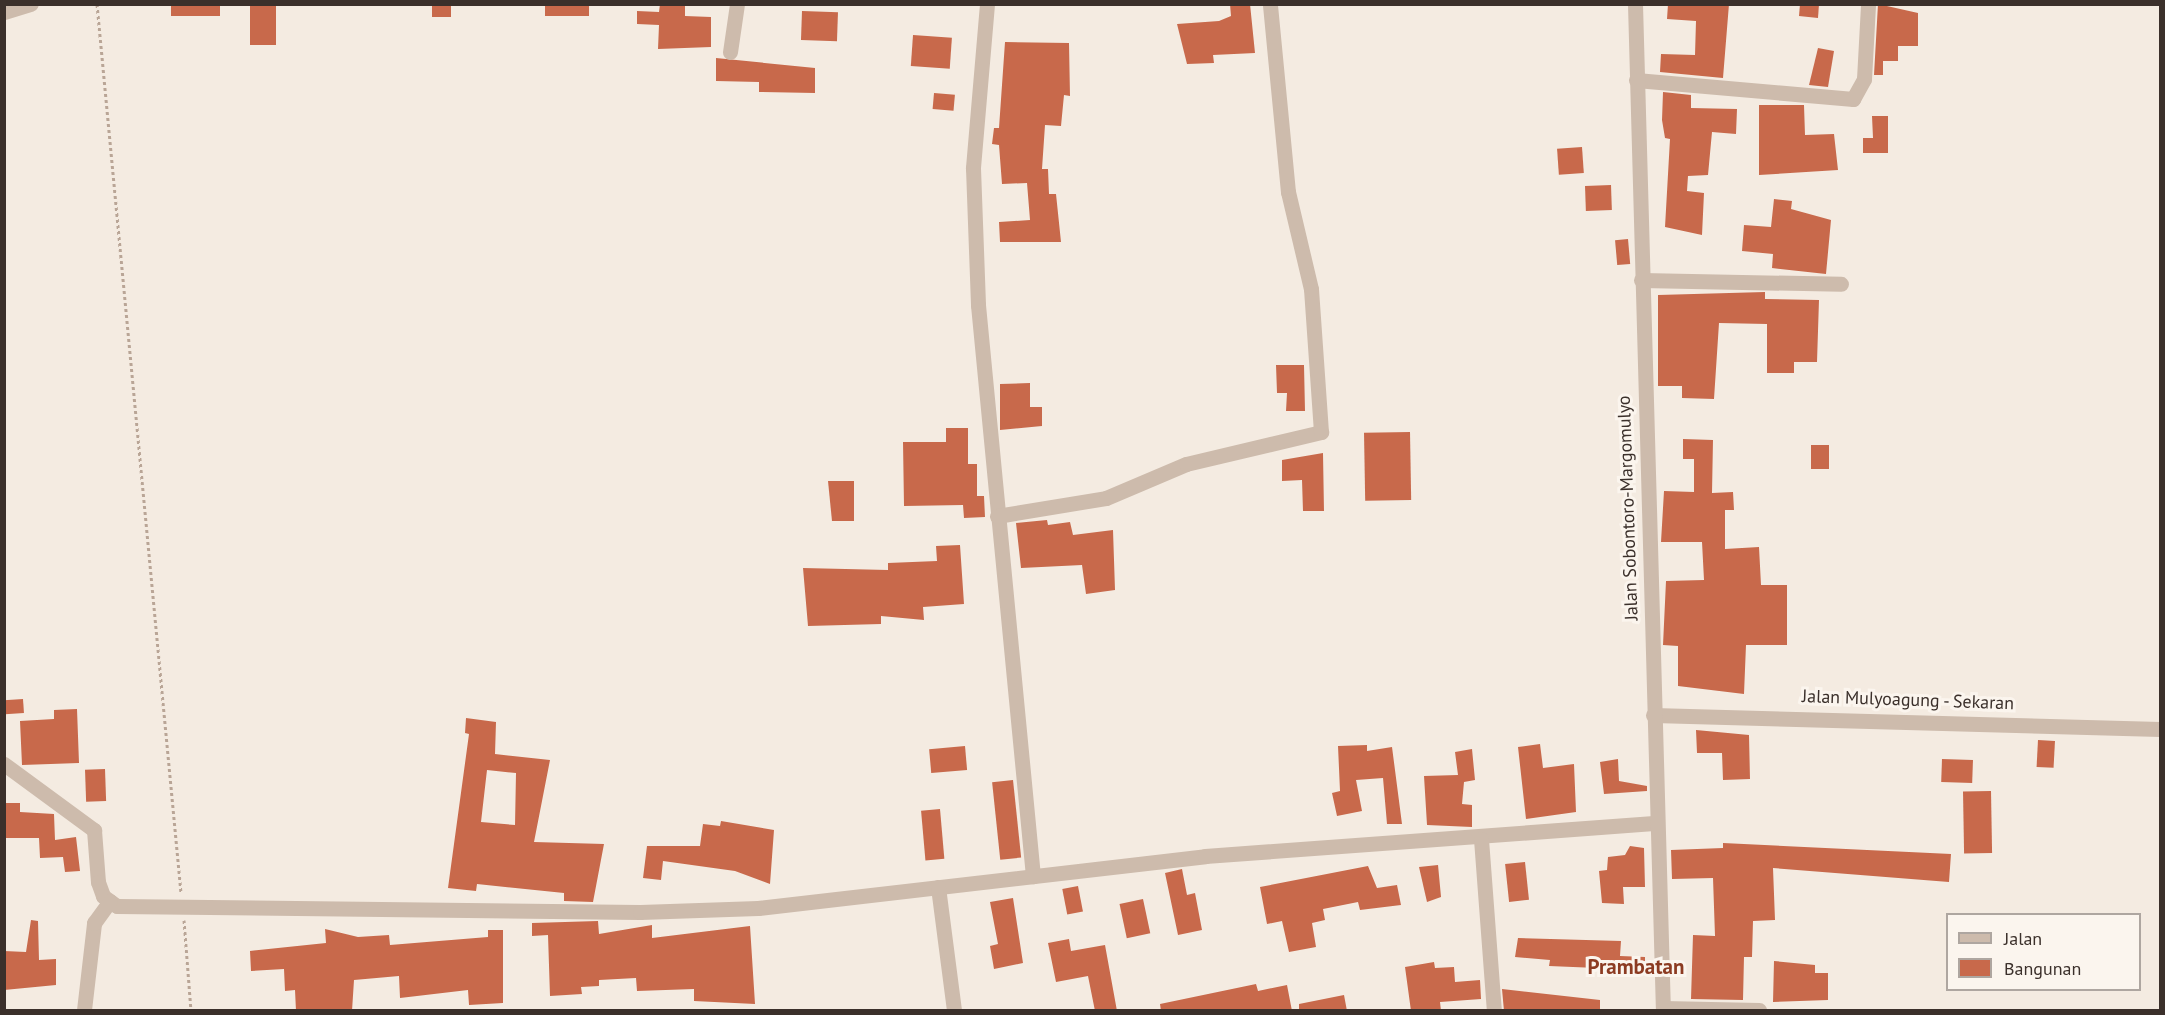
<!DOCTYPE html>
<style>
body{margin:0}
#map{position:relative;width:2165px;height:1015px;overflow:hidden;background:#f4ebe1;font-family:"PT Sans",sans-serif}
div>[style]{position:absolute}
.building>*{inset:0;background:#c8694b;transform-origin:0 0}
.path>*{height:3px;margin-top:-1.5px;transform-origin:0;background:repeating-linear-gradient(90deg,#b9a596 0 3px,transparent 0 6px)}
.minor>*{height:15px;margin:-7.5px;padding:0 7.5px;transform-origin:7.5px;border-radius:7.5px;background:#cdbbac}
.tertiary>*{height:15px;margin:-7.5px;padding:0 7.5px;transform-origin:7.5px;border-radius:7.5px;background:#cdbbac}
span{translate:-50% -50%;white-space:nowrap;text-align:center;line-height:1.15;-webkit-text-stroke:6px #fbf5ee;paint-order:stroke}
.street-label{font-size:18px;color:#3b302b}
.quarter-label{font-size:21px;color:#8c3b22;font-weight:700}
.frame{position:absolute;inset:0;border:6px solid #3b302b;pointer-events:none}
.legend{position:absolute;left:1946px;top:913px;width:195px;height:78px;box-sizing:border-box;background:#fbf5ee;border:2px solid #aea6a0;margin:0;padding:8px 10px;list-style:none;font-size:18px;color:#3b302b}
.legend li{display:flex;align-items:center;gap:12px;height:30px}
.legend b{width:30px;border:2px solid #aea6a0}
</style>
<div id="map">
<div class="building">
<div style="left:171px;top:4px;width:49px;height:12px"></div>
<div style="left:250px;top:4px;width:26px;height:41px"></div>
<div style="left:432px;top:4px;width:19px;height:13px"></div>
<div style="left:545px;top:4px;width:44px;height:12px"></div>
<div style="clip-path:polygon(660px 4px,685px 4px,685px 16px,711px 17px,711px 47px,658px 49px,659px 25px,637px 24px,637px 11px,659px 12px)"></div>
<div style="clip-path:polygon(1230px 4px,1250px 4px,1255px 53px,1213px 55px,1214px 63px,1187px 64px,1177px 24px,1219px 21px,1231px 16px)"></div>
<div style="clip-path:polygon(1668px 4px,1729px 4px,1723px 78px,1660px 72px,1661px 54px,1695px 55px,1696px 21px,1667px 19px)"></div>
<div style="clip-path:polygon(1800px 4px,1819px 4px,1818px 18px,1799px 16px)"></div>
<div style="clip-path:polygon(1878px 4px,1918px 13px,1918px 46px,1898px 46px,1898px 61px,1883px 61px,1883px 75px,1874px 75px)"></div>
<div style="left:802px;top:11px;width:36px;height:29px;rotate:2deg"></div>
<div style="left:913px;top:35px;width:39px;height:31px;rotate:4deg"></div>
<div style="clip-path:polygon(1005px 42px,1069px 43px,1070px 96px,1064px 95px,1061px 126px,1045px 125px,1042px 169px,1048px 169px,1049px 194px,1056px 194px,1061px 242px,1000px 242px,999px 222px,1030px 220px,1027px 183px,1002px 184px,999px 145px,992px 144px,994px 128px,999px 128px)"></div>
<div style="clip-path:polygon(1818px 48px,1834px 51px,1828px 87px,1809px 85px)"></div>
<div style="clip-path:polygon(716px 58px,815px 68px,815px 93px,759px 92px,759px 82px,716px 81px)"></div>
<div style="clip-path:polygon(1663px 92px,1691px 95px,1691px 108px,1737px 109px,1736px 134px,1712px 132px,1708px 175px,1688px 176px,1687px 191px,1704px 193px,1702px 235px,1665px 227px,1670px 139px,1665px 138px,1662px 120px)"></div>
<div style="left:934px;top:93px;width:21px;height:16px;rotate:5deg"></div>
<div style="clip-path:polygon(1759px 105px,1804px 105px,1805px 135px,1834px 134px,1838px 170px,1759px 175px)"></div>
<div style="clip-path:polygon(1872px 116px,1888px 116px,1888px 153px,1863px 153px,1863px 138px,1873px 138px)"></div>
<div style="left:1582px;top:147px;width:26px;height:25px;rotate:86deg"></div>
<div style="left:1611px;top:185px;width:25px;height:26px;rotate:88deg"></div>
<div style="clip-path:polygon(1774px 199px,1792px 201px,1791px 209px,1831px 220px,1826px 274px,1772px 268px,1773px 254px,1742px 251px,1744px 225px,1771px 227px)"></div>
<div style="left:1628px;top:239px;width:25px;height:13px;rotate:85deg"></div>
<div style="clip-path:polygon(1765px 292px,1765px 299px,1819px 300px,1817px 362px,1794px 362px,1794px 373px,1767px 373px,1767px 324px,1719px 323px,1714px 399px,1682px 398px,1682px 386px,1658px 386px,1658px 295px)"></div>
<div style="clip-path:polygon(1276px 365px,1304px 365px,1305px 411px,1286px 411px,1287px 393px,1277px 393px)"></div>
<div style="clip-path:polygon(1030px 383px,1030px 407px,1042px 407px,1042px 426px,1000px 430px,1000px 384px)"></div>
<div style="clip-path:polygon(946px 428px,968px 428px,968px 464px,977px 464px,977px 496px,984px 496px,985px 517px,964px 518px,963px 505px,904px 506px,903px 442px,946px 442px)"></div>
<div style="left:1410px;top:432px;width:68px;height:46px;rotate:89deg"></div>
<div style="clip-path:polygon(1683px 439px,1713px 440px,1712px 493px,1733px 492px,1734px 510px,1725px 510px,1725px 549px,1759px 547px,1761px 585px,1787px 585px,1787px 645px,1746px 645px,1744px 694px,1678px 686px,1678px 646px,1663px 645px,1666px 581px,1704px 580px,1702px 542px,1661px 542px,1664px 491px,1694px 492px,1694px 459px,1683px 459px)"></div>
<div style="left:1811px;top:445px;width:18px;height:24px"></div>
<div style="clip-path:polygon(1323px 453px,1324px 511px,1303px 511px,1302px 480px,1282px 481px,1282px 460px)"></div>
<div style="clip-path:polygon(828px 481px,854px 481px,854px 521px,832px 521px)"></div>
<div style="clip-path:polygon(1047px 520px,1048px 525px,1070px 522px,1073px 535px,1113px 530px,1115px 590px,1086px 594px,1082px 565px,1021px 568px,1016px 523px)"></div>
<div style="clip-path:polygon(960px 545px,964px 604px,923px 607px,924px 620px,881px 616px,881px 624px,808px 626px,803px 568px,888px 570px,888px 563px,937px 561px,936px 546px)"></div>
<div style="left:23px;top:699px;width:14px;height:19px;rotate:86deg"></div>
<div style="clip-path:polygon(77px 709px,79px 763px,22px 765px,20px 721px,54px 719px,54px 710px)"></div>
<div style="clip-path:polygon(evenodd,466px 718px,496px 722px,495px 754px,550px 760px,534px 842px,604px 844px,593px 902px,564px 901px,564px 893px,477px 884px,476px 891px,448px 888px,469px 734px,465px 733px,466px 718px,487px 770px,516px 773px,515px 825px,481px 822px,487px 770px)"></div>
<div style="clip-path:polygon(1696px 730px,1749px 735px,1750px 779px,1723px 780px,1722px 753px,1697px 753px)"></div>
<div style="left:2038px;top:740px;width:17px;height:27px;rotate:3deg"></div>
<div style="clip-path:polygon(1540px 744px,1543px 768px,1574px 764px,1576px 812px,1526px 819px,1518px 747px)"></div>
<div style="clip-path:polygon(1367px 745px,1367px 751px,1392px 747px,1402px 824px,1387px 824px,1383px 778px,1356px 780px,1362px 811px,1337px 816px,1332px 793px,1340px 791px,1338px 746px)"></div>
<div style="left:965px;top:746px;width:24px;height:36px;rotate:85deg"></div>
<div style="clip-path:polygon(1472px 749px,1475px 780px,1464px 782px,1462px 804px,1472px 805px,1472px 827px,1427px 825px,1424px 776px,1458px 775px,1455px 752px)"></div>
<div style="clip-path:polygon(1618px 759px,1619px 781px,1647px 786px,1647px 791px,1604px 794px,1600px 762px)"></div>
<div style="left:1942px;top:759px;width:31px;height:23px;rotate:2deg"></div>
<div style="left:105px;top:769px;width:32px;height:20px;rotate:88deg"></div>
<div style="left:1013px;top:780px;width:78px;height:21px;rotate:84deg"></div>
<div style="left:1991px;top:791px;width:62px;height:28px;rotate:89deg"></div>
<div style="clip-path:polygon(4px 803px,20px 803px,20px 812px,54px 814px,55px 840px,76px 837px,80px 871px,65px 872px,63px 857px,40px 858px,39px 838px,6px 838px)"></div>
<div style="left:940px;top:809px;width:50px;height:19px;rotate:85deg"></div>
<div style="clip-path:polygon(721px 821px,774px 830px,770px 884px,735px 871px,663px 861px,661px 880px,643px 878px,647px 846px,700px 846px,703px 824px,720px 826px)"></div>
<div style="clip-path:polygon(1723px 843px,1951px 854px,1949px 882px,1773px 868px,1775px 920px,1753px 921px,1752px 957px,1744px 957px,1743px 1000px,1691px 999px,1693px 935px,1715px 936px,1713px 878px,1672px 879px,1671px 850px,1723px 848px)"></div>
<div style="clip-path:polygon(1630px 846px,1644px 848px,1645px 887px,1623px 887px,1624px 904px,1602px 903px,1599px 871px,1607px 870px,1608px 857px,1625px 855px)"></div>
<div style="left:1525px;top:862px;width:38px;height:20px;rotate:84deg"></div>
<div style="clip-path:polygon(1438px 865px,1441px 897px,1427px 902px,1419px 867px)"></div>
<div style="clip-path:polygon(1368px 866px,1377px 888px,1397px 885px,1401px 905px,1360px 910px,1358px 902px,1323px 909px,1325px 920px,1312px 923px,1316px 947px,1289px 952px,1282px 921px,1267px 924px,1260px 887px)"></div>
<div style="clip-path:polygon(1182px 869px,1187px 895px,1195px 893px,1202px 930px,1178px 935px,1165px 873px)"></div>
<div style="left:1078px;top:886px;width:26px;height:16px;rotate:79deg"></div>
<div style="clip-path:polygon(1013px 898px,1023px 963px,994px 969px,990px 946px,998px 944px,990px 902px)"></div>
<div style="left:1143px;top:899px;width:35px;height:24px;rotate:78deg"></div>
<div style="clip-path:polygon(31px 920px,38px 921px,39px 960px,56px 959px,56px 985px,4px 990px,4px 951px,26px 952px)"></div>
<div style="clip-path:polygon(598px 921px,599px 934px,652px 925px,652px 938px,750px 926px,755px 1004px,694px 1001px,694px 989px,637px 991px,636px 978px,599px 980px,599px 986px,581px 987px,582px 994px,550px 996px,548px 935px,532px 936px,532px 923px)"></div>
<div style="clip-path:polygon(325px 929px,358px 937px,389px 935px,390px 945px,488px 937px,488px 930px,503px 930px,503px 1003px,469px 1005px,468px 990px,400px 998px,399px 976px,354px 980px,352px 1011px,296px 1011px,295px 990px,285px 991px,284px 969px,251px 971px,250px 951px,326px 943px)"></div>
<div style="clip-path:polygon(1518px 938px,1621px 941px,1620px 956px,1645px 957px,1645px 970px,1549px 966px,1550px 960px,1515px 957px)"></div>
<div style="clip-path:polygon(1069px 939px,1071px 951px,1105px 945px,1117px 1011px,1095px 1011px,1088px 976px,1056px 982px,1048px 943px)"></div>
<div style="clip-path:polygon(1774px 961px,1815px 965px,1815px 973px,1828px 973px,1828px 1000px,1773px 1002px)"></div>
<div style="clip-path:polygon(1434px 962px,1435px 968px,1454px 967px,1455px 982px,1480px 980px,1481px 999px,1440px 1002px,1441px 1011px,1411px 1011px,1405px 967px)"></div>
<div style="clip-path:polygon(1256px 984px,1258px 991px,1287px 985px,1292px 1011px,1161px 1011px,1160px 1004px)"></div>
<div style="clip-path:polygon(1502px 989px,1600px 1000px,1600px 1011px,1504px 1011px)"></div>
<div style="clip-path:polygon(1344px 995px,1347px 1011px,1299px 1011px,1299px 1004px)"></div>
</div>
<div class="path">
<div style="left:97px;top:4px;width:893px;rotate:84.6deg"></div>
<div style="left:184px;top:920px;width:90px;rotate:85.6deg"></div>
</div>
<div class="minor">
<div style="left:987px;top:4px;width:165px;rotate:94.9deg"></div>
<div style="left:973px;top:168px;width:137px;rotate:87.9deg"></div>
<div style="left:978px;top:305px;width:574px;rotate:84.5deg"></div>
<div style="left:4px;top:12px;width:28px;rotate:-17deg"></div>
<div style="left:730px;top:52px;width:49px;rotate:-81.7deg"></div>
<div style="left:1636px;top:80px;width:218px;rotate:5deg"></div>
<div style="left:1853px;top:99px;width:23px;rotate:-61deg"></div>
<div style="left:1864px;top:79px;width:75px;rotate:-86.9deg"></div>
<div style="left:1641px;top:280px;width:200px;rotate:1.1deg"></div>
<div style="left:997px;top:516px;width:110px;rotate:-9.4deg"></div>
<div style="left:1106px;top:498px;width:87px;rotate:-23deg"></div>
<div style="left:1186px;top:464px;width:139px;rotate:-13.3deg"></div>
<div style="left:1321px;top:432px;width:143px;rotate:-94deg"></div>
<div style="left:1311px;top:289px;width:100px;rotate:-103.3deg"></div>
<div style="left:1288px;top:192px;width:189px;rotate:-95.5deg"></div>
<div style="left:1653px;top:715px;width:507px;rotate:1.58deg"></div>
<div style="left:4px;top:764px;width:112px;rotate:36.3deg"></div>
<div style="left:94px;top:830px;width:52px;rotate:85.6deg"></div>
<div style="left:98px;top:882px;width:15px;rotate:70deg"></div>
<div style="left:103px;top:896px;width:17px;rotate:36deg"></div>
<div style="left:117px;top:906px;width:523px;rotate:0.66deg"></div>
<div style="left:640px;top:912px;width:118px;rotate:-1.9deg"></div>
<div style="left:758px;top:908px;width:450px;rotate:-6.6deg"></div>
<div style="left:1205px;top:856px;width:450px;rotate:-4.2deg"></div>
<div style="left:1481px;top:839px;width:171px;rotate:85.7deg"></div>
<div style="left:938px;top:887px;width:124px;rotate:82.6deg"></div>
<div style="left:1663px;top:1008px;width:96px;rotate:1.2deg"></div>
<div style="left:84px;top:1010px;width:88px;rotate:-83.4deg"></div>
<div style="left:94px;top:923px;width:27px;rotate:-54deg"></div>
</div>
<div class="tertiary">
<div style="left:1635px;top:4px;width:1006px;rotate:88.41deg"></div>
</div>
<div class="street-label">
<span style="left:1628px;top:508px;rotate:-92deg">Jalan Sobontoro-Margomulyo</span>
<span style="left:1908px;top:700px;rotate:2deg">Jalan Mulyoagung - Sekaran</span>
</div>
<div class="quarter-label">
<span style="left:1636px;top:967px">Prambatan</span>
</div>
<div class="frame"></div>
<ul class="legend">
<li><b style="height:8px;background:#cdbbac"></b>Jalan</li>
<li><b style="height:16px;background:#c8694b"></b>Bangunan</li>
</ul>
</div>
